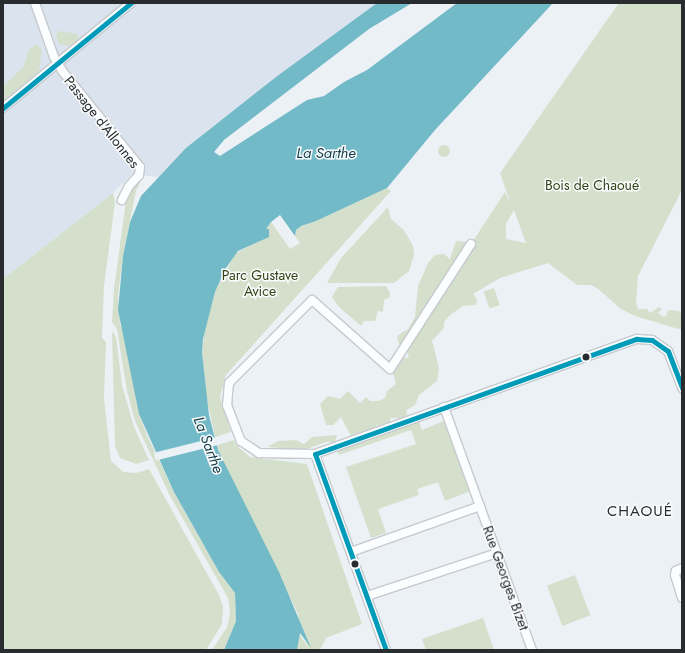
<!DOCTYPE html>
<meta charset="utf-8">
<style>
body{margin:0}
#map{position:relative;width:685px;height:653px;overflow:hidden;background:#ecf1f6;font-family:Jost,sans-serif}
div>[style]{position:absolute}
.built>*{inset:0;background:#dbe3ee}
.green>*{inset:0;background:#d4e0cc;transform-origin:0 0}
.round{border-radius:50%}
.water>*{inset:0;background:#72bac8}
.pier>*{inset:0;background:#ecf1f6;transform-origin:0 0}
.roads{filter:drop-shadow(1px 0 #c6c9cd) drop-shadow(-1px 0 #c6c9cd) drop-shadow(0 1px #c6c9cd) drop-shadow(0 -1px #c6c9cd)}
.minor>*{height:8px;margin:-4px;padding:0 4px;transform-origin:4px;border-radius:4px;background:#fcfdfe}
.bus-1>*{height:5px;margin:-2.5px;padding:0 2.5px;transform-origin:2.5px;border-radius:2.5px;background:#009bb9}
.dots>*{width:11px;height:11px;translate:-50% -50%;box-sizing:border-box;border:2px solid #fbfcfe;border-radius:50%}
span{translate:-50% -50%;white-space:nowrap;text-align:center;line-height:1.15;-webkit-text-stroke:3px #fbfcfe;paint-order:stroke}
.street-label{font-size:14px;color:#292c2f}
.park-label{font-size:14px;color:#314313}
.water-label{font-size:15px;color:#15424a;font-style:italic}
.neighbourhood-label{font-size:15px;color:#292c2f;letter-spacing:1px}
.frame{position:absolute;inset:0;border:4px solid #292c2f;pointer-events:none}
</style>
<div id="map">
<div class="built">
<div style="clip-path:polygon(3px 3px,377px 3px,206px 132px,158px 177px,132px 174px,113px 193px,3px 279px)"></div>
</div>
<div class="green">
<div style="clip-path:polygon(evenodd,619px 3px,682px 3px,682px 190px,638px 276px,636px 302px,638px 309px,647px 309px,650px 313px,659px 307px,662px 309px,658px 313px,663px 317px,666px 316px,668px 310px,679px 311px,682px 315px,682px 330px,635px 316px,621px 309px,597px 288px,591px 285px,577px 285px,548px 263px,500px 278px,473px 294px,477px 299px,476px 305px,463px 306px,450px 315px,444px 322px,444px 328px,432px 341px,439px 368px,437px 381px,419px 395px,415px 405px,407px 410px,406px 418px,391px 418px,389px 424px,377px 425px,370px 431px,351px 436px,341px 417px,333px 425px,326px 425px,320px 404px,328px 396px,340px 399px,348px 391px,360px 403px,366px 397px,370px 401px,378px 401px,385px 398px,387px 391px,396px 384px,392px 369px,399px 357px,407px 358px,409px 355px,398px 342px,397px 336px,408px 329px,415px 317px,418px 286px,428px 263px,435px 255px,444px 254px,450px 259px,456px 241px,470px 242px,475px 238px,505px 192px,511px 204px,500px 173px,619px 3px,514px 210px,526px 243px,506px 239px,506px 224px,514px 210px)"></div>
<div style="clip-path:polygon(59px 31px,78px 34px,78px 40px,69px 46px,59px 44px,56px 35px)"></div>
<div style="clip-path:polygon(37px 44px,42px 50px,39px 72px,3px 101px,3px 87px,24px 66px,29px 50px)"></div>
<div class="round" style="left:438px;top:145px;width:12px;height:12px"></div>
<div style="clip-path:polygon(141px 181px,136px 191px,123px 256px,118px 295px,120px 324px,125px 337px,139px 414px,147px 435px,174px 492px,219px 572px,235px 593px,236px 621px,224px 650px,212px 650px,227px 627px,230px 614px,228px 598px,170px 496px,135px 421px,127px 391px,117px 329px,112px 322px,114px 288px,126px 201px,130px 191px)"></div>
<div style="clip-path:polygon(387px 188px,391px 191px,226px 375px,220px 397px,231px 432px,215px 437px,205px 390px,202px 353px,205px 327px,215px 292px,235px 254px,249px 246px,271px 222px,290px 249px,300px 243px,295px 236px,296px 230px,301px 226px,316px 221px)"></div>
<div style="clip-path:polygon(113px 193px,115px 202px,104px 286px,102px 338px,106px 342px,104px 398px,111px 461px,123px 472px,136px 473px,149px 469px,219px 595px,223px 606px,222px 624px,206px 650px,3px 650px,3px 279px)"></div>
<div style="clip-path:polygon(388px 207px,391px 219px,404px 230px,413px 246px,414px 255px,409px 271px,394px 283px,327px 283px,341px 258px)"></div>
<div style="clip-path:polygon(386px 286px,390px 293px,389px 298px,384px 300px,383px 312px,378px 311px,375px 321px,364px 321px,361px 326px,339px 307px,332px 297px,338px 287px)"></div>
<div style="left:494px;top:288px;width:18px;height:11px;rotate:71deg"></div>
<div style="clip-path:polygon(112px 331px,116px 337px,122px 385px,134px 427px,149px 460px,136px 464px,120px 458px,115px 446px)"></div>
<div style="clip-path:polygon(446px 420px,471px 491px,445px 501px,438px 482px,417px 489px,419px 495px,378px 509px,386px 533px,371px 538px,346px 467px,416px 444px,411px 430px,339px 455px,337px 450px,419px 421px,422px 430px)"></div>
<div style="clip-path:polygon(337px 435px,335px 442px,326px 442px,304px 450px,268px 447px,278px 441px,296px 440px,304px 444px,312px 437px)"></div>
<div style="clip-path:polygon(234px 440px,236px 445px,250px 457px,307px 464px,362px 624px,326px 638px,320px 650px,297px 650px,299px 633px,309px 649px,300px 629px,298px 614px,218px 450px,217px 445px)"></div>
<div style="left:575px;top:575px;width:43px;height:30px;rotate:69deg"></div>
<div style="clip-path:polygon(483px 618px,494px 650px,426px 650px,422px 639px)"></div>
</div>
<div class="water">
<div style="clip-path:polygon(377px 3px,412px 3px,369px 29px,224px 140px,214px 152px,220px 156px,307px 100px,324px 96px,344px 82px,367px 70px,457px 3px,553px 3px,435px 130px,387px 188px,316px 221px,301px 226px,296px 230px,295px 236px,280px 215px,271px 222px,266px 229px,269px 229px,269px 237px,238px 251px,226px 268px,215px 292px,203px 339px,202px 353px,209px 415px,218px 450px,279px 572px,311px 648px,300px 633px,297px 650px,224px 650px,236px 621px,235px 593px,219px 572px,174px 492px,139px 414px,118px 310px,123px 256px,130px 222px,141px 196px,186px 148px,276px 77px)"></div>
</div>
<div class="pier">
<div style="left:217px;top:437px;width:8px;height:65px;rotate:76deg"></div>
</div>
<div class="roads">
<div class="minor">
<div style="left:35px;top:3px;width:57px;rotate:70.6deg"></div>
<div style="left:54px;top:57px;width:17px;rotate:59deg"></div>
<div style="left:63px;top:72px;width:122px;rotate:51deg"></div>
<div style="left:140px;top:167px;width:8px;rotate:97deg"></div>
<div style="left:139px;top:175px;width:15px;rotate:132deg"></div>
<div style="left:129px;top:186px;width:16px;rotate:117deg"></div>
<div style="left:3px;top:108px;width:166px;rotate:-39.4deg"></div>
<div style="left:471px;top:244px;width:149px;rotate:122.9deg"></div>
<div style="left:390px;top:369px;width:104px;rotate:-138.5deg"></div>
<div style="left:312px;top:300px;width:117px;rotate:135deg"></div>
<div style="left:229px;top:383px;width:22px;rotate:95deg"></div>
<div style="left:227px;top:405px;width:39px;rotate:69deg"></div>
<div style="left:241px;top:441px;width:22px;rotate:34deg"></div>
<div style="left:259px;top:453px;width:56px;rotate:1deg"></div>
<div style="left:315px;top:454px;width:342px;rotate:-19.7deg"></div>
<div style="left:637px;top:339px;width:15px;rotate:4deg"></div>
<div style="left:652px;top:340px;width:19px;rotate:35deg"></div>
<div style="left:668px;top:351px;width:40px;rotate:69deg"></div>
<div style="left:444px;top:407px;width:258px;rotate:70.1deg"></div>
<div style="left:315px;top:454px;width:208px;rotate:70.1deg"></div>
<div style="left:351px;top:552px;width:137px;rotate:-19.6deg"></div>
<div style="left:682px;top:568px;width:7px;rotate:153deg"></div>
<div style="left:676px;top:571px;width:4px;rotate:104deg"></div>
<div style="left:675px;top:575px;width:24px;rotate:73deg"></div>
<div style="left:367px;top:596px;width:137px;rotate:-18.3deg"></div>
</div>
</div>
<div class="bus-1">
<div style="left:3px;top:108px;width:166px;rotate:-39.4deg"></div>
<div style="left:315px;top:454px;width:342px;rotate:-19.7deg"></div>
<div style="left:637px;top:339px;width:15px;rotate:4deg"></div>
<div style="left:652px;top:340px;width:19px;rotate:35deg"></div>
<div style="left:668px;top:351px;width:40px;rotate:69deg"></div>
<div style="left:315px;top:454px;width:208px;rotate:70.1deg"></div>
</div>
<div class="dots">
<div style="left:586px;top:357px;background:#292c2f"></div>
<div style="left:355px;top:564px;background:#292c2f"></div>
</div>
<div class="street-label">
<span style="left:102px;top:122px;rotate:52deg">Passage d'Allonnes</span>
<span style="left:506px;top:578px;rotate:70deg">Rue Georges Bizet</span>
</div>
<div class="park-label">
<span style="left:592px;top:185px">Bois de Chaoué</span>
<span style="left:260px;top:283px">Parc Gustave<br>Avice</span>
</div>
<div class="water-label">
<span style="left:326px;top:154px">La Sarthe</span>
<span style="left:208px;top:445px;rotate:69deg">La Sarthe</span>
</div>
<div class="neighbourhood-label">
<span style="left:640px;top:512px">CHAOUÉ</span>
</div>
<div class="frame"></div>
</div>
